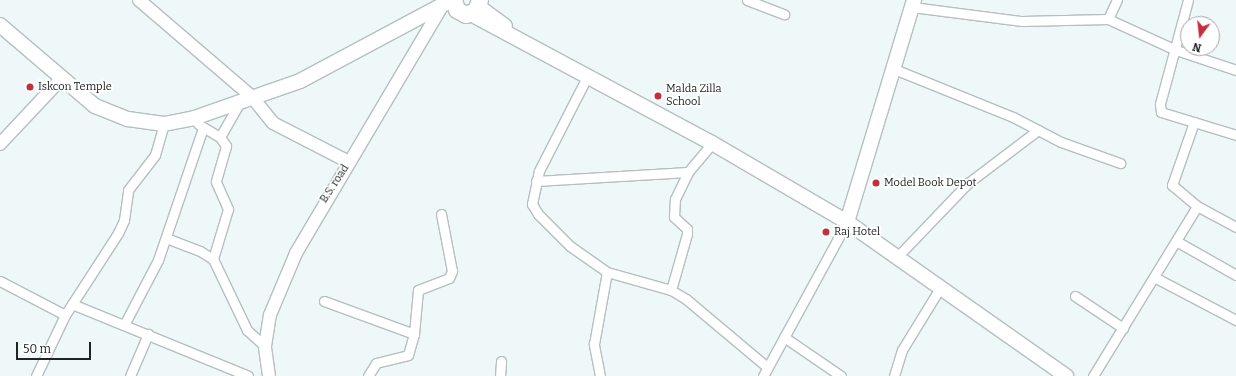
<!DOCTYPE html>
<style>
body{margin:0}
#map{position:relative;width:1236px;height:376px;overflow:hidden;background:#eff8f9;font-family:Bitter,serif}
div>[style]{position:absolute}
.roads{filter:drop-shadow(1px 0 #b6bfc0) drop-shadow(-1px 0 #b6bfc0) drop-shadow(0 1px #b6bfc0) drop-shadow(0 -1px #b6bfc0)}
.street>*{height:9px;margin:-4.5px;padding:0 4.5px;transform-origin:4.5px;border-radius:4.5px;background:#fff}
.secondary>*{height:12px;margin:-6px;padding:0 6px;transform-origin:6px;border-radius:6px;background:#fff}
.primary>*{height:14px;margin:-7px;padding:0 7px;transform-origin:7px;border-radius:7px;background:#fff}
.highway>*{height:16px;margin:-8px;padding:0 8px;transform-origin:8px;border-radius:8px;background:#fff}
.dots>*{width:11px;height:11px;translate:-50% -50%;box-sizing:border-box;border:2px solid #fff;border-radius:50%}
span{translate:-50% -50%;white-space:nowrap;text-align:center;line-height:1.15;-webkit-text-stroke:3px #fff;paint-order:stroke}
.poi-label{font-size:11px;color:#202424}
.left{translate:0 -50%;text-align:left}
.street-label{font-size:11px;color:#202424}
.north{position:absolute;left:1180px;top:16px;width:40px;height:40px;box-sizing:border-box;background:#fff;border:1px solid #a6a7a7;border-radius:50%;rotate:195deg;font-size:11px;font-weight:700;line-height:16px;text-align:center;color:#202424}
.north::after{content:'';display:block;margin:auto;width:14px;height:18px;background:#c0303d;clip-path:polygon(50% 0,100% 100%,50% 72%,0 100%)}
.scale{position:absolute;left:16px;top:342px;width:75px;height:18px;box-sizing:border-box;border:2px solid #202424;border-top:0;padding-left:5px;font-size:12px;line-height:14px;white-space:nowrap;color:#202424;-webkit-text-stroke:3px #fff;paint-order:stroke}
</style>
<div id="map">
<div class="roads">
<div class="street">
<div style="left:747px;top:0;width:40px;rotate:21deg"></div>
<div style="left:1188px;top:0;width:108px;rotate:105.1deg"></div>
<div style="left:1160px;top:104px;width:8px;rotate:83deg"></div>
<div style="left:1161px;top:112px;width:78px;rotate:17deg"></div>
<div style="left:912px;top:7px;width:111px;rotate:7.3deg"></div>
<div style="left:1022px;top:21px;width:86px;rotate:-1.3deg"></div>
<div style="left:1108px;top:19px;width:75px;rotate:24.5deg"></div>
<div style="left:1176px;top:50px;width:63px;rotate:18.4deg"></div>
<div style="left:1108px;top:19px;width:21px;rotate:-65deg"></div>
<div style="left:894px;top:69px;width:128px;rotate:22deg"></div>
<div style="left:1013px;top:117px;width:54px;rotate:27.5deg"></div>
<div style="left:1061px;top:142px;width:63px;rotate:19.6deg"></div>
<div style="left:587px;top:77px;width:106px;rotate:117.1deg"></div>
<div style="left:539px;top:171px;width:34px;rotate:102deg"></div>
<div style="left:532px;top:204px;width:12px;rotate:59deg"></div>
<div style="left:538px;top:214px;width:45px;rotate:45deg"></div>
<div style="left:570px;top:246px;width:45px;rotate:35.1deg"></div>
<div style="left:607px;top:272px;width:66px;rotate:15.7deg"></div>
<div style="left:671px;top:290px;width:17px;rotate:31deg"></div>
<div style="left:686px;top:299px;width:106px;rotate:40deg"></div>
<div style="left:1194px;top:122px;width:67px;rotate:109.2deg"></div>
<div style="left:1172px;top:185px;width:33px;rotate:40deg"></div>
<div style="left:198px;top:124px;width:26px;rotate:31deg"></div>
<div style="left:220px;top:137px;width:11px;rotate:56deg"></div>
<div style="left:226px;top:146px;width:37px;rotate:106deg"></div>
<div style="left:216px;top:182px;width:30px;rotate:66deg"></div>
<div style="left:228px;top:209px;width:52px;rotate:106.7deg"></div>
<div style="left:220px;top:137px;width:40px;rotate:-60.3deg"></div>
<div style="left:536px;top:181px;width:152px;rotate:-3.4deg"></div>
<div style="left:166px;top:238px;width:36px;rotate:21deg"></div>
<div style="left:200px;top:251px;width:15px;rotate:32deg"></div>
<div style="left:213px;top:259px;width:79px;rotate:64.4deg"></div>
<div style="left:247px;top:330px;width:24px;rotate:42deg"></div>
<div style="left:1176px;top:241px;width:69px;rotate:29.5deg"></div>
<div style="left:897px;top:257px;width:103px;rotate:-46.2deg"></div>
<div style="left:968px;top:183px;width:88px;rotate:-37.1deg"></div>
<div style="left:1154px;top:277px;width:93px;rotate:27.7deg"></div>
<div style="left:0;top:281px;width:73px;rotate:27.6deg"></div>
<div style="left:671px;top:290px;width:58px;rotate:-74.1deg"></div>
<div style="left:687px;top:234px;width:5px;rotate:-90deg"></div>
<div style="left:687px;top:229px;width:18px;rotate:-137deg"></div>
<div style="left:674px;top:217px;width:18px;rotate:-87deg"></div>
<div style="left:675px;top:199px;width:30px;rotate:-64deg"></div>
<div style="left:688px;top:172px;width:38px;rotate:-50deg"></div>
<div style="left:1075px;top:296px;width:58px;rotate:33.7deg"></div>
<div style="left:324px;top:301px;width:96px;rotate:20.1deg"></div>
<div style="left:72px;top:304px;width:190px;rotate:22.2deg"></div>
<div style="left:124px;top:325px;width:73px;rotate:-62.4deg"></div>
<div style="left:158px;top:260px;width:139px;rotate:-71.2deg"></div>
<div style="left:784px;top:337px;width:69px;rotate:34.4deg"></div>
<div style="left:36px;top:376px;width:68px;rotate:-64.6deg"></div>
<div style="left:65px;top:315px;width:98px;rotate:-57.1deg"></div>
<div style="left:118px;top:233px;width:14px;rotate:-65deg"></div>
<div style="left:124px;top:220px;width:30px;rotate:-82deg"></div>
<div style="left:128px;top:190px;width:44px;rotate:-52.4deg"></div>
<div style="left:155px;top:155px;width:32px;rotate:-74deg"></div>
<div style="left:130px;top:376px;width:46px;rotate:-66.8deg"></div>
<div style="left:368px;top:376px;width:15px;rotate:-58deg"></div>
<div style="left:376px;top:363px;width:33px;rotate:-14deg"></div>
<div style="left:408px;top:355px;width:22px;rotate:-74deg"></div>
<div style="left:414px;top:334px;width:44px;rotate:-84.8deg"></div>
<div style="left:418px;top:290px;width:33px;rotate:-21deg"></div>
<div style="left:449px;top:278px;width:8px;rotate:-67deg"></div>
<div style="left:452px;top:271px;width:58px;rotate:-100.9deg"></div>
<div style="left:500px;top:376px;width:15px;rotate:-86deg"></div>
<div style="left:600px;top:376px;width:33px;rotate:-101deg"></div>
<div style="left:594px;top:344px;width:73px;rotate:-79.8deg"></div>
<div style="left:763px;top:376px;width:175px;rotate:-61.4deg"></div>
<div style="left:894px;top:376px;width:27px;rotate:-73deg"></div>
<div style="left:902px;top:350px;width:73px;rotate:-58.5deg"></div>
<div style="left:1093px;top:376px;width:199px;rotate:-58.5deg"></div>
<div style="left:1197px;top:206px;width:44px;rotate:28.3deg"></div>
</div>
<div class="secondary">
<div style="left:139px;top:0;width:149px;rotate:40.6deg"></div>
<div style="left:252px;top:97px;width:33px;rotate:51deg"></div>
<div style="left:273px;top:123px;width:85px;rotate:27.2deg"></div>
<div style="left:0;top:144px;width:89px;rotate:-46.8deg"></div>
<div style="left:269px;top:376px;width:30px;rotate:-98deg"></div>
<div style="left:265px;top:346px;width:31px;rotate:-81deg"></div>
<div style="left:270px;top:315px;width:67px;rotate:-67.2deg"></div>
<div style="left:296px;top:253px;width:287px;rotate:-59.4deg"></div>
</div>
<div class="primary">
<div style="left:479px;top:7px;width:32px;rotate:36deg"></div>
<div style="left:471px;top:14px;width:273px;rotate:28.2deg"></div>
<div style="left:712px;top:143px;width:156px;rotate:30.3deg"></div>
<div style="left:847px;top:222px;width:268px;rotate:35.1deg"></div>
<div style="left:0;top:25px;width:125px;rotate:40.5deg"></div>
<div style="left:95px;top:106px;width:35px;rotate:22deg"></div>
<div style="left:128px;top:119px;width:36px;rotate:8deg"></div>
<div style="left:164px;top:124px;width:31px;rotate:-11deg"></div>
<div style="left:194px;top:118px;width:112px;rotate:-19.2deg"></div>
<div style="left:300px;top:81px;width:172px;rotate:-28.1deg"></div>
<div style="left:847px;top:222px;width:232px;rotate:-73.2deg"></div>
</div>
<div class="highway">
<div style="left:454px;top:0;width:10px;rotate:73deg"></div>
<div style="left:457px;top:10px;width:10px;rotate:29deg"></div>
<div style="left:466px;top:15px;width:11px;rotate:-22deg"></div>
<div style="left:476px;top:11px;width:12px;rotate:-70deg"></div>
</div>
</div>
<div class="dots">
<div style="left:30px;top:87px;background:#c0303d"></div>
<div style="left:658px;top:96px;background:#c0303d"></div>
<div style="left:876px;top:183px;background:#c0303d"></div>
<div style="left:826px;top:232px;background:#c0303d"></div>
</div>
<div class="poi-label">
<span class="left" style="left:38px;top:87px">Iskcon Temple</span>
<span class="left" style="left:666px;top:96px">Malda Zilla<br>School</span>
<span class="left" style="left:884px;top:183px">Model Book Depot</span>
<span class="left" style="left:834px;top:232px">Raj Hotel</span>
</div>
<div class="street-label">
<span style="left:335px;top:184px;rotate:-57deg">B.S. road</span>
</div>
<div class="north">N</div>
<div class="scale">50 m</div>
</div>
